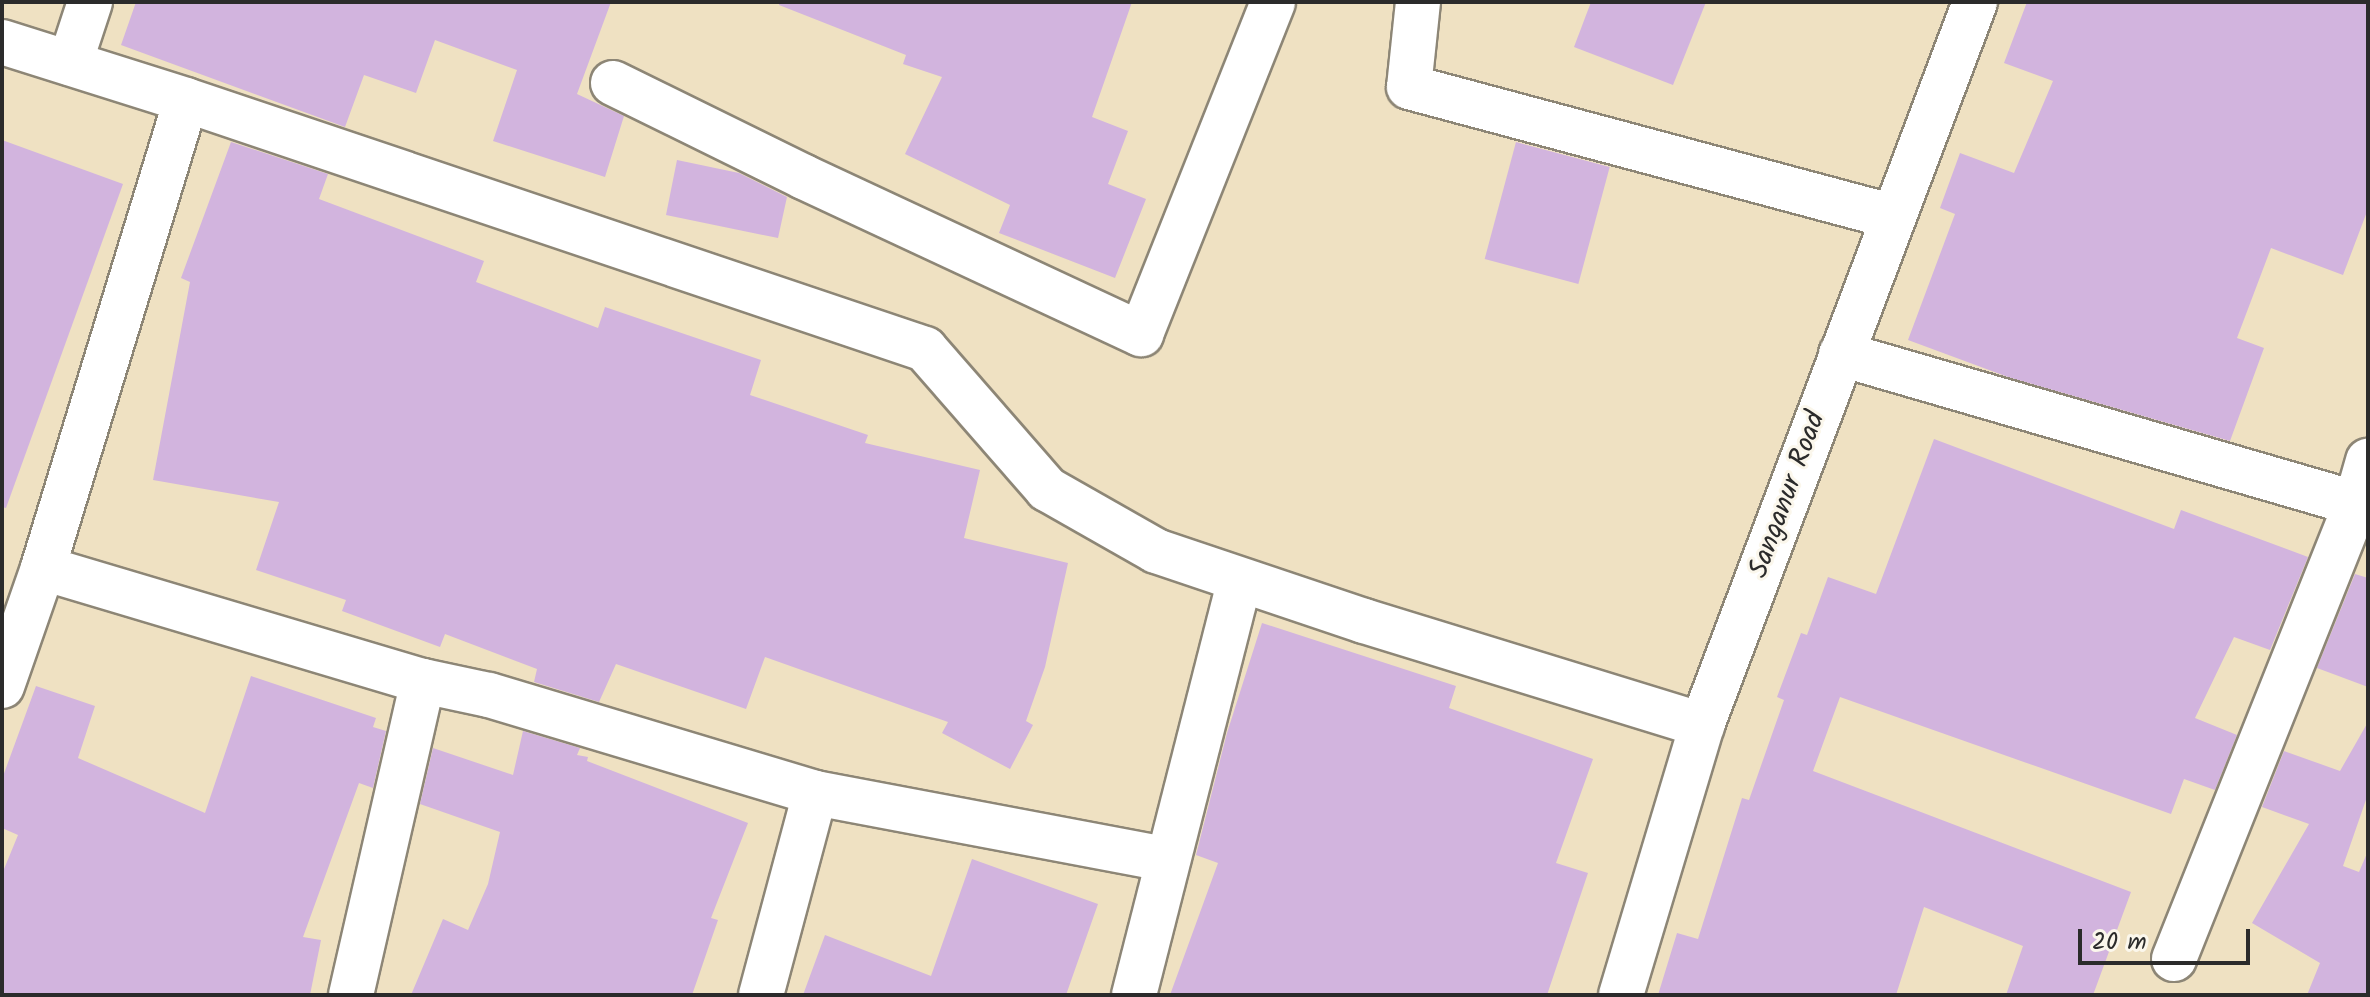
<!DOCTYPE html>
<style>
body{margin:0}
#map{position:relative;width:2370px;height:997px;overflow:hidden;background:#efe1c2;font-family:Kalam,sans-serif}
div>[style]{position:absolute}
.building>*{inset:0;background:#d2b4de;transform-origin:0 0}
.roads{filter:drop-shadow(2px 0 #8d8676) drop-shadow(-2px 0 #8d8676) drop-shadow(0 2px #8d8676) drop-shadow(0 -2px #8d8676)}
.minor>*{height:44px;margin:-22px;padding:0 22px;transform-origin:22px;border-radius:22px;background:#fff}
.secondary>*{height:44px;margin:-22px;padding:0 22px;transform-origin:22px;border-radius:22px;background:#fff}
span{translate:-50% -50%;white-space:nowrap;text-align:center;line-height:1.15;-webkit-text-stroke:6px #fbf7ec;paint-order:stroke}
.street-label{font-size:28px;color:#2b2b2b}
.frame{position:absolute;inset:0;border:4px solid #2b2b2b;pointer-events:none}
.scale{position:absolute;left:2078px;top:929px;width:172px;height:36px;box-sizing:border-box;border:4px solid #2b2b2b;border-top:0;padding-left:10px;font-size:24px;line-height:28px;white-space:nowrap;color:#2b2b2b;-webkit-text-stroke:6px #fbf7ec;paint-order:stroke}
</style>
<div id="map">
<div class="building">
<div style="clip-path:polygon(136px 2px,611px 2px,577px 94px,624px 116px,605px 177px,493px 141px,517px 70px,435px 40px,416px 93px,364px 75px,345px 127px,121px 45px)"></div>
<div style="clip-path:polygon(779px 2px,1132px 2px,1092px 117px,1128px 131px,1108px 184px,1146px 199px,1115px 278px,999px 233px,1010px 205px,905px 154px,942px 77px,903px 64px,906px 55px,779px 5px)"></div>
<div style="clip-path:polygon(1591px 2px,1706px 2px,1673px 85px,1574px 47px)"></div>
<div style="clip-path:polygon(2027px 2px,2368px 2px,2368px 209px,2343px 275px,2271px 248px,2237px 338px,2264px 348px,2230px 441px,2008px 377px,1908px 340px,1955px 214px,1940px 208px,1960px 153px,2014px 173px,2053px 81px,2004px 63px)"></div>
<div style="clip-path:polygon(2px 140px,123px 184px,6px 508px,2px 507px)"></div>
<div style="clip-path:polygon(231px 142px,328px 174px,319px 199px,484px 261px,476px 282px,598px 328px,605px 307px,761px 360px,750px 395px,868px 435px,865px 443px,980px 470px,964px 538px,1068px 563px,1045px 667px,1026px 721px,1033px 725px,1010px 769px,942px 733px,948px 722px,765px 657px,746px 709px,616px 664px,599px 702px,534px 682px,537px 669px,445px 634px,440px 647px,342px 611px,346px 600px,256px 570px,279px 502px,153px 480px,190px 282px,181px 278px)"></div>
<div style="left:1516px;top:142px;width:97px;height:121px;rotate:15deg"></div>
<div style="clip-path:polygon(677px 160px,739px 173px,787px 197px,778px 238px,666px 215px)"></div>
<div style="clip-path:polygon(1934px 439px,2174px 529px,2181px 510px,2308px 557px,2270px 650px,2234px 637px,2195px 718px,2237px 735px,2215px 790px,2184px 779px,2171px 814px,1840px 697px,1813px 771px,2131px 892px,2093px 995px,2006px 995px,2023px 946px,1924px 907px,1896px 995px,1658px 995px,1677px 933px,1698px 939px,1742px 798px,1749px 800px,1784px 700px,1777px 697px,1801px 633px,1807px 635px,1828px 577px,1876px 594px)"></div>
<div style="clip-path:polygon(2355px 574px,2368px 578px,2368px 687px,2317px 668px)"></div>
<div style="clip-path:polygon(1262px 623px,1456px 686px,1449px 708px,1593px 759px,1556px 863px,1588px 873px,1547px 995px,1170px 995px,1218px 863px,1196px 855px,1227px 733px)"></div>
<div style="clip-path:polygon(251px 676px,376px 718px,373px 727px,386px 731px,373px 788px,359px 783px,303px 937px,321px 940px,310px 995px,2px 995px,2px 874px,18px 835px,2px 828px,2px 779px,36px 686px,95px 706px,78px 758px,205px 813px)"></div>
<div style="clip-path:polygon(2368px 722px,2368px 794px,2343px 866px,2359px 872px,2368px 851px,2368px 995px,2307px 995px,2320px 963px,2252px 923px,2309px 824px,2262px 807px,2284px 751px,2340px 771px)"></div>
<div style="clip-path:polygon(523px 731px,580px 748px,577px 755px,588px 757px,587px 761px,748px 823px,711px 918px,718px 920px,692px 995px,411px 995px,443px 919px,468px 930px,488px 884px,500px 832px,420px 804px,433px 748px,513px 775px)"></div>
<div style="clip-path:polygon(972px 859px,1098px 904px,1066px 995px,803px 995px,825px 935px,931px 976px)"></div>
</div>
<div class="roads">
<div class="minor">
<div style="left:1418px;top:2px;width:85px;rotate:96deg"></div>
<div style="left:1409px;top:87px;width:500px;rotate:15deg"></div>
<div style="left:2px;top:42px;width:193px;rotate:17.5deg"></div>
<div style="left:186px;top:100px;width:780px;rotate:18.62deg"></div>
<div style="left:925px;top:349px;width:186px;rotate:48.9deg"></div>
<div style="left:1047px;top:489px;width:125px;rotate:29.6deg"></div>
<div style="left:1156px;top:551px;width:219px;rotate:18.6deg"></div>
<div style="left:1364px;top:621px;width:354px;rotate:17.1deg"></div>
<div style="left:70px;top:63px;width:64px;rotate:-71.8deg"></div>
<div style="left:613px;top:83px;width:213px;rotate:26.2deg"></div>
<div style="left:804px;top:177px;width:372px;rotate:25deg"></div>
<div style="left:1141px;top:334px;width:357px;rotate:-68.3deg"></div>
<div style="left:1841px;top:354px;width:549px;rotate:16.19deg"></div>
<div style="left:43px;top:568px;width:396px;rotate:16.6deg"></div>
<div style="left:423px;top:681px;width:67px;rotate:12deg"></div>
<div style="left:489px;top:695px;width:340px;rotate:16.7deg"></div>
<div style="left:815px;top:793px;width:359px;rotate:10.7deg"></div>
<div style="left:2px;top:686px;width:125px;rotate:-70.8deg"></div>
<div style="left:43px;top:568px;width:489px;rotate:-73deg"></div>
<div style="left:2174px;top:959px;width:491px;rotate:-68.2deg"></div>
<div style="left:2356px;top:503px;width:44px;rotate:-74.1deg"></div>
<div style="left:351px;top:995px;width:322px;rotate:-77.1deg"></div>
<div style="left:761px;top:995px;width:209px;rotate:-75deg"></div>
<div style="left:1134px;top:995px;width:428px;rotate:-75.7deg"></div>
</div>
<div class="secondary">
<div style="left:1621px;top:995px;width:282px;rotate:-73.3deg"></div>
<div style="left:1702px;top:725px;width:773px;rotate:-69.31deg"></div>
</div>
</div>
<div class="street-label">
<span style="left:1788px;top:495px;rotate:-70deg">Sanganur Road</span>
</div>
<div class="frame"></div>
<div class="scale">20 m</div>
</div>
